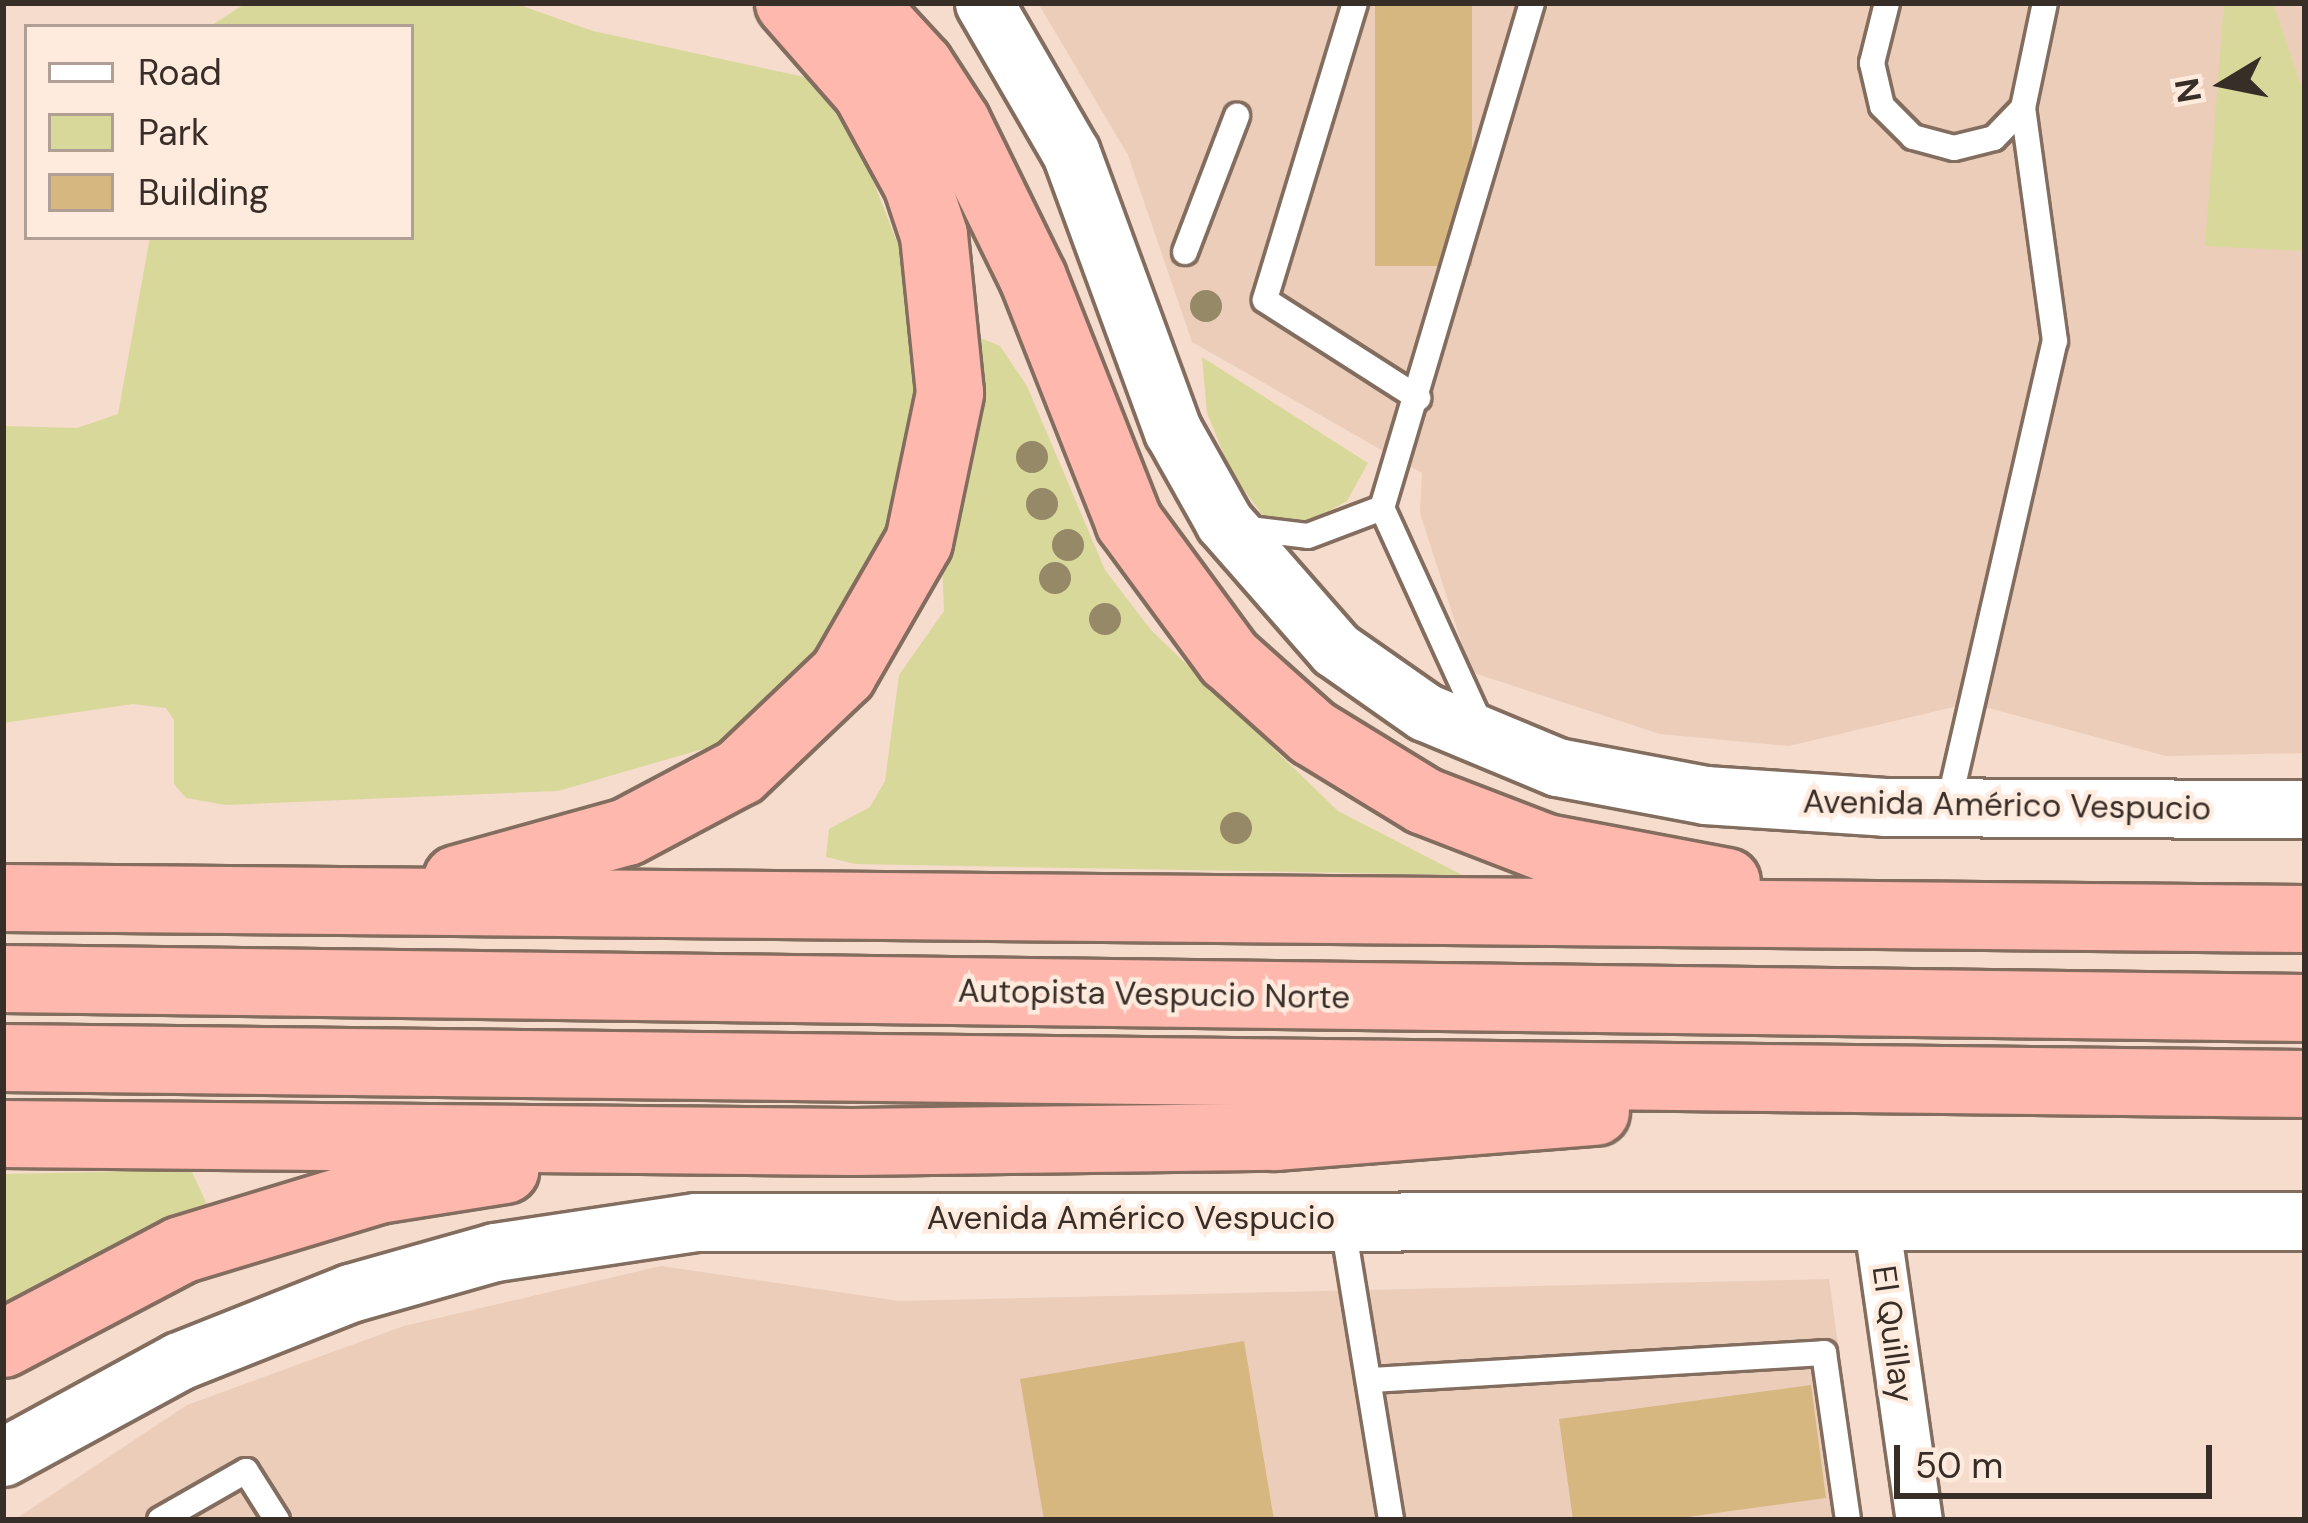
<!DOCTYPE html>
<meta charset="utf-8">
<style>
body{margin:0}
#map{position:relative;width:2308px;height:1523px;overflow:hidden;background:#f5dccc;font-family:"DM Sans",sans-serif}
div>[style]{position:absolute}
.built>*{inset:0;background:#ebcdb9}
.green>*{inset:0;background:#d9d89b}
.building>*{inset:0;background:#d6b780;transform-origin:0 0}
.roads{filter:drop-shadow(3px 0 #836d5f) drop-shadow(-3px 0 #836d5f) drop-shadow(0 3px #836d5f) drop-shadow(0 -3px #836d5f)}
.service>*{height:24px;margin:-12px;padding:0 12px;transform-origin:12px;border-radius:12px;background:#fff}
.minor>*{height:45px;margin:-22.5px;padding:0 22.5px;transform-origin:22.5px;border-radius:22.5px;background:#fff}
.tertiary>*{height:57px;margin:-28.5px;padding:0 28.5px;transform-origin:28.5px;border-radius:28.5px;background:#fff}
.motorway>*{height:66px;margin:-33px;padding:0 33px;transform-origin:33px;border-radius:33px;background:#feb8ad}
.trees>*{width:32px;height:32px;margin:-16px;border-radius:50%;background:#958968}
span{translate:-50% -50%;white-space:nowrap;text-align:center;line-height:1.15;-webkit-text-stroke:9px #ffeade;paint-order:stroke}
.street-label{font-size:33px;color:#372e28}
.frame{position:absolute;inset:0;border:6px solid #372e28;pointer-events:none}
.legend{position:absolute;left:24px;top:24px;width:390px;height:216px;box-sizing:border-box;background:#ffeade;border:3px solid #af9f95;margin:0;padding:15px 21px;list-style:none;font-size:36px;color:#372e28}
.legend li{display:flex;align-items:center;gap:24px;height:60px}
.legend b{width:60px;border:3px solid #af9f95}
.north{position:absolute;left:2164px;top:24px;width:120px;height:120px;-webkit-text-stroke:9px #ffeade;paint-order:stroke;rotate:260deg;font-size:33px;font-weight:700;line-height:48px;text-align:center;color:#372e28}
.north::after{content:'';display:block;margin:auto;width:42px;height:54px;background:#372e28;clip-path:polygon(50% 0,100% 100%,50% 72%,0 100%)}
.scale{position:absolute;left:1894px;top:1445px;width:318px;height:54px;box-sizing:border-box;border:6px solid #372e28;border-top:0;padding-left:15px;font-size:36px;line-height:42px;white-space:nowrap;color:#372e28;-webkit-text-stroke:9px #ffeade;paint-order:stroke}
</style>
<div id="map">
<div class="built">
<div style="clip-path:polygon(1038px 3px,2305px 3px,2305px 753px,2166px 756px,1970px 703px,1789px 746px,1660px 734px,1471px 672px,1420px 513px,1422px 473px,1192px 342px,1128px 155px)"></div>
<div style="clip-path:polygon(661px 1266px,899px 1301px,1829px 1279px,1862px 1520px,14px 1520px,187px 1405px,404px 1326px)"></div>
</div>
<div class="green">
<div style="clip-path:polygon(246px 3px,514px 3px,593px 31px,809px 78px,859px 145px,901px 252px,915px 328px,914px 424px,887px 547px,806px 662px,720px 744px,558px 791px,226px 805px,186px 798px,174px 784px,174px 720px,166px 708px,133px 704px,3px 723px,3px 426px,77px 428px,118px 414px,150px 237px,411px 237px,411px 27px,209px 27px)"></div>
<div style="clip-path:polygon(2224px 3px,2273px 3px,2305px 98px,2305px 251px,2205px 246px)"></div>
<div style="clip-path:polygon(980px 338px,1000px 346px,1027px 386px,1105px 570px,1151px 630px,1338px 811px,1462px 875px,855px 864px,826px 857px,829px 829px,870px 807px,885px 781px,899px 675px,944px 611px,942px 563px,974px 449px)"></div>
<div style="clip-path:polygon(1202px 357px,1368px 463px,1347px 501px,1311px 521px,1263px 516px,1231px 472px,1207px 413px)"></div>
<div style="clip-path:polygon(191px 1170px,209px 1209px,3px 1329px,3px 1174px)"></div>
</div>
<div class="building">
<div style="left:1375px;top:3px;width:97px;height:263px"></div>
<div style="clip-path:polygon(1244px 1341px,1274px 1520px,1044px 1520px,1020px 1379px)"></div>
<div style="clip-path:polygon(1811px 1385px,1826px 1498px,1665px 1520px,1573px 1520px,1559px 1419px)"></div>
</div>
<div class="roads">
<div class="service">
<div style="left:1355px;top:3px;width:310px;rotate:106.9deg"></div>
<div style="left:1265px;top:300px;width:182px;rotate:32.6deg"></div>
<div style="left:1887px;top:3px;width:62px;rotate:104deg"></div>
<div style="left:1872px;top:63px;width:44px;rotate:76.9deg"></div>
<div style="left:1882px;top:106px;width:44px;rotate:45deg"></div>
<div style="left:1913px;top:137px;width:42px;rotate:15deg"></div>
<div style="left:1954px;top:148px;width:41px;rotate:-14deg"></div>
<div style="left:1994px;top:138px;width:42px;rotate:-46deg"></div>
<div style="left:2023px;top:108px;width:107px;rotate:-78.2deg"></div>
<div style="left:1185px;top:252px;width:146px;rotate:-69.1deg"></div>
<div style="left:1241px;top:528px;width:67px;rotate:6.8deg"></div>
<div style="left:1308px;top:536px;width:79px;rotate:-20.7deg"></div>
<div style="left:1481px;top:725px;width:239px;rotate:-114.5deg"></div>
<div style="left:1382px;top:508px;width:527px;rotate:-73.46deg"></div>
<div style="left:1948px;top:807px;width:478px;rotate:-77.1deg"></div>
<div style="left:2055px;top:341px;width:235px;rotate:-97.8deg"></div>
<div style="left:1342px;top:1220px;width:304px;rotate:80.7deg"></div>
<div style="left:1371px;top:1380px;width:454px;rotate:-3.4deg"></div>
<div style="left:1824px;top:1353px;width:169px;rotate:81.8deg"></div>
<div style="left:160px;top:1520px;width:99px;rotate:-29.7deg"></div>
<div style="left:246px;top:1471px;width:58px;rotate:57.7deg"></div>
</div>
<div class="minor">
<div style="left:1876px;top:1219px;width:304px;rotate:81.9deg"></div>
</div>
<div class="tertiary">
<div style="left:984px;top:3px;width:173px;rotate:59.9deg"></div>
<div style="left:1071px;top:153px;width:296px;rotate:69.9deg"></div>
<div style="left:1173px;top:431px;width:104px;rotate:60.7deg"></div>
<div style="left:1224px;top:522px;width:169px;rotate:48.8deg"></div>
<div style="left:1335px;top:649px;width:110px;rotate:35deg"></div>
<div style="left:1425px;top:712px;width:143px;rotate:22.6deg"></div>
<div style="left:1557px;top:767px;width:151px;rotate:10.7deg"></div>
<div style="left:1705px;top:795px;width:180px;rotate:3.8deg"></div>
<div style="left:1885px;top:807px;width:420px;rotate:0.3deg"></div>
<div style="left:3px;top:1457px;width:200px;rotate:-28.6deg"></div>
<div style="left:179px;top:1361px;width:184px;rotate:-21.7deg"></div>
<div style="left:350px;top:1293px;width:151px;rotate:-15.8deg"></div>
<div style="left:495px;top:1252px;width:203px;rotate:-8.5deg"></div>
<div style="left:696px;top:1222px;width:1609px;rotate:-0.04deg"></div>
</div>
<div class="motorway">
<div style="left:862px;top:3px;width:86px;rotate:47.4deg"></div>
<div style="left:920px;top:66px;width:68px;rotate:57deg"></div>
<div style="left:957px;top:123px;width:173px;rotate:63.9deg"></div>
<div style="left:1033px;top:278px;width:262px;rotate:68.5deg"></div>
<div style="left:1129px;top:522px;width:169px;rotate:53.7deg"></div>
<div style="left:1229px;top:658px;width:113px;rotate:41.8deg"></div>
<div style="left:1313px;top:733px;width:130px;rotate:31.5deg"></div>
<div style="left:1424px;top:801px;width:131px;rotate:21.1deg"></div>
<div style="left:1546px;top:848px;width:184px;rotate:10.6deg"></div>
<div style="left:457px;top:879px;width:176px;rotate:-15.5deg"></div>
<div style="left:627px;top:832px;width:128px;rotate:-28deg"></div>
<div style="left:740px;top:772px;width:142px;rotate:-43.6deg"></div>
<div style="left:843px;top:674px;width:152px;rotate:-60.1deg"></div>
<div style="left:919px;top:542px;width:152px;rotate:-78.2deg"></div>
<div style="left:950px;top:393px;width:159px;rotate:-95.8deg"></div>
<div style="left:934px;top:235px;width:54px;rotate:-108.4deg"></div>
<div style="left:917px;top:184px;width:106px;rotate:-118.7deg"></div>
<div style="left:866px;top:91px;width:117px;rotate:-131.2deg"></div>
<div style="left:3px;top:898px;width:2302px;rotate:0.52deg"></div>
<div style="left:3px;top:979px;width:2302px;rotate:0.72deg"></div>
<div style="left:3px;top:1058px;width:2302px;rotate:0.65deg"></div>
<div style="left:3px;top:1134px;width:850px;rotate:0.54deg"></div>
<div style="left:853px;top:1142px;width:423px;rotate:-0.7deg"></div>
<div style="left:1276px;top:1137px;width:321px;rotate:-4.5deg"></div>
<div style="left:3px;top:1344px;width:201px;rotate:-27.8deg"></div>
<div style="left:181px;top:1250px;width:207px;rotate:-16.9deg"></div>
<div style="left:379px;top:1190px;width:128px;rotate:-9deg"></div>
</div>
</div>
<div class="trees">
<div style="left:1206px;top:306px"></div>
<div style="left:1032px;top:457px"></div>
<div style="left:1042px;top:504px"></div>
<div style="left:1068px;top:545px"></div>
<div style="left:1055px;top:578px"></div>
<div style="left:1105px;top:619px"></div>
<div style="left:1236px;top:828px"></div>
</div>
<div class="street-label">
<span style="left:2007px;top:805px;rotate:1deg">Avenida Américo Vespucio</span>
<span style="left:1154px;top:994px;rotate:1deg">Autopista Vespucio Norte</span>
<span style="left:1131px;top:1218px">Avenida Américo Vespucio</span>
<span style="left:1893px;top:1334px;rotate:82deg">El Quillay</span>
</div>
<div class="frame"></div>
<ul class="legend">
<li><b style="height:15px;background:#fff"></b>Road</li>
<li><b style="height:33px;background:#d9d89b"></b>Park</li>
<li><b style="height:33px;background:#d6b780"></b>Building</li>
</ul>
<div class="north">N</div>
<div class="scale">50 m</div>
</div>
